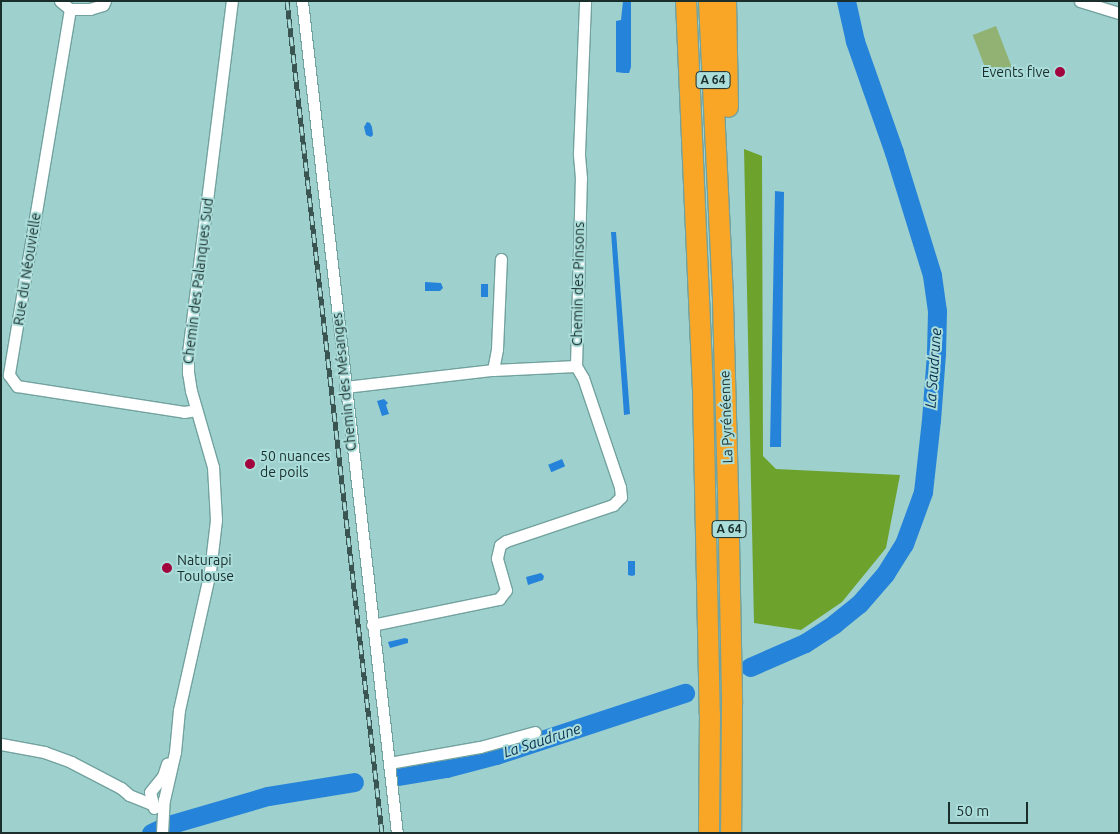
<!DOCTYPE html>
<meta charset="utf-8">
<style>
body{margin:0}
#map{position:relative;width:1120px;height:834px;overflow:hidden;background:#9ed0cd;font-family:Ubuntu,sans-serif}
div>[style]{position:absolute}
.green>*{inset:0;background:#91b273;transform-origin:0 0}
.forest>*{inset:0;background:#6da22c}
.water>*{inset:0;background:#2583d9;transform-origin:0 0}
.river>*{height:19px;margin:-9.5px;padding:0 9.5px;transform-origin:9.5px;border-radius:9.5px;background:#2583d9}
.roads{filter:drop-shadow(1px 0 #72a29f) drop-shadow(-1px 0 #72a29f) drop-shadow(0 1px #72a29f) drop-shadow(0 -1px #72a29f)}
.minor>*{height:11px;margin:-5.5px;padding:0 5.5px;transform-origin:5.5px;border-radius:5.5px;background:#fff}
.motorway>*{height:20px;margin:-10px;padding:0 10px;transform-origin:10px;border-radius:10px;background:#f9a627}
.rail>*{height:5px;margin-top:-2.5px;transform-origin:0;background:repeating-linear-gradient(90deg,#abddda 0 9px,#395451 0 18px);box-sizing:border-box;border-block:1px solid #395451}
.dots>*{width:14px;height:14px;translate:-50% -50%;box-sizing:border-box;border:2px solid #abddda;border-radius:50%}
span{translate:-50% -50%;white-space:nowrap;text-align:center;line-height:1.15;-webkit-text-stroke:4px #abddda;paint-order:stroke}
.shield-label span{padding:1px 4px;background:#abddda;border:1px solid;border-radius:4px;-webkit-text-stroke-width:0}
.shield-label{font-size:12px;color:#1a2e2c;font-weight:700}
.poi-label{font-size:14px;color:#1a2e2c}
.right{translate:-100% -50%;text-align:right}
.left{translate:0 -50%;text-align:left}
.street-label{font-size:14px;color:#1a2e2c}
.water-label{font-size:15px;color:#092e50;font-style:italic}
.frame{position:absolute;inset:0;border:2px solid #1a2e2c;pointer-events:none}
.scale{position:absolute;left:948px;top:802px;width:80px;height:22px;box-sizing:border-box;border:2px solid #1a2e2c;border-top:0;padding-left:6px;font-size:15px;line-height:18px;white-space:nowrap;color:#1a2e2c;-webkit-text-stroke:4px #abddda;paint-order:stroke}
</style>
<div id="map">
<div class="green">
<div style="left:996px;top:26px;width:48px;height:25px;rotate:69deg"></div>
</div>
<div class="forest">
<div style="clip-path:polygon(744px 149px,762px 156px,763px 456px,776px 469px,900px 475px,886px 548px,842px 602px,801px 630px,754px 623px)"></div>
</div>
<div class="water">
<div style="clip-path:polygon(623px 1px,631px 1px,631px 67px,629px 73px,624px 73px,616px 72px,616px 21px,621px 20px)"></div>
<div style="clip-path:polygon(367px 122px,370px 123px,372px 127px,373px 135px,371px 137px,366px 135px,364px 127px)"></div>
<div style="clip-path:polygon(775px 191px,784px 192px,781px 447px,770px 447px)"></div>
<div style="clip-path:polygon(611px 232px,616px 232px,630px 414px,624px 415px)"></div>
<div style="clip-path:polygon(425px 282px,441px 283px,443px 288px,440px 291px,425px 291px)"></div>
<div style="left:481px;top:284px;width:7px;height:13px"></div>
<div style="clip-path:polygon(384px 399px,388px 403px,386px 405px,389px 414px,382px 416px,377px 401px)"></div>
<div style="left:562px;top:459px;width:8px;height:15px;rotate:67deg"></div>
<div style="clip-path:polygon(628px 561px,635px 561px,635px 575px,632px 576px,628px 575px)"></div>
<div style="clip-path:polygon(541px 573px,544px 576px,543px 580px,528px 585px,526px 577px)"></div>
<div style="clip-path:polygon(405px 638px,408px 639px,408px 643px,390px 648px,388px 642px)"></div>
</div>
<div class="river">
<div style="left:750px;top:667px;width:60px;rotate:-23.6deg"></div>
<div style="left:805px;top:643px;width:35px;rotate:-33deg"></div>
<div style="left:834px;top:624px;width:32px;rotate:-39deg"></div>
<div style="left:859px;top:604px;width:40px;rotate:-49deg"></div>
<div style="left:885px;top:574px;width:36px;rotate:-58deg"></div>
<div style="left:904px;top:544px;width:55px;rotate:-69.9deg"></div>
<div style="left:923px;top:492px;width:72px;rotate:-83.7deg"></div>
<div style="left:931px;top:420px;width:67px;rotate:-85.7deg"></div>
<div style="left:936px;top:353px;width:42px;rotate:-88.6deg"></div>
<div style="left:937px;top:311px;width:36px;rotate:-98deg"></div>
<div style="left:932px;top:275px;width:129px;rotate:-107.2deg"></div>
<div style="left:894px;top:152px;width:118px;rotate:-109.4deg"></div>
<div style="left:855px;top:41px;width:41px;rotate:-102.7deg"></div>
<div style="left:397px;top:776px;width:50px;rotate:-9.3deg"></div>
<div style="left:446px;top:768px;width:52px;rotate:-14.6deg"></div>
<div style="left:496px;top:755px;width:199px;rotate:-18.2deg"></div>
<div style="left:151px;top:833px;width:19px;rotate:-25deg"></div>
<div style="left:168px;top:825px;width:104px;rotate:-16.2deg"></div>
<div style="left:268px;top:796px;width:87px;rotate:-9.2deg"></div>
</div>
<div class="roads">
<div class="minor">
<div style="left:60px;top:1px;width:13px;rotate:39deg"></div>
<div style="left:105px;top:1px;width:4px;rotate:117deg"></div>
<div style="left:103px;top:5px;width:14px;rotate:163deg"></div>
<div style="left:90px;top:9px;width:20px;rotate:180deg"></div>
<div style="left:70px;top:9px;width:371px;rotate:99.5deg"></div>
<div style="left:9px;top:375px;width:14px;rotate:54deg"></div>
<div style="left:17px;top:386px;width:169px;rotate:8.8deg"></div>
<div style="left:184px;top:412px;width:12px;rotate:-9deg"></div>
<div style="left:302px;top:1px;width:837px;rotate:83.49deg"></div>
<div style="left:1080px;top:1px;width:41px;rotate:17.1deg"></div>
<div style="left:493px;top:370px;width:21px;rotate:-79deg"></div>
<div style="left:497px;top:349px;width:90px;rotate:-87.5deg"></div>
<div style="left:345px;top:387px;width:149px;rotate:-6.6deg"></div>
<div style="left:493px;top:370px;width:83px;rotate:-2.8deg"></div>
<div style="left:576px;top:366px;width:188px;rotate:-88.5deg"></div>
<div style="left:581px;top:178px;width:25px;rotate:-95deg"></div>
<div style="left:579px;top:153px;width:152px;rotate:-87.7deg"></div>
<div style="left:372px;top:625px;width:130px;rotate:-11.6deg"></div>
<div style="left:499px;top:599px;width:11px;rotate:-52deg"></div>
<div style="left:506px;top:590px;width:33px;rotate:-106deg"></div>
<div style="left:497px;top:558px;width:13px;rotate:-77deg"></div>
<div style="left:500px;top:545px;width:7px;rotate:-34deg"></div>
<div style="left:506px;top:541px;width:113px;rotate:-18.6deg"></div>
<div style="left:613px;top:505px;width:11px;rotate:-45deg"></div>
<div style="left:621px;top:497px;width:10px;rotate:-96deg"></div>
<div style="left:620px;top:487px;width:115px;rotate:-108.7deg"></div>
<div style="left:583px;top:378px;width:14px;rotate:-120deg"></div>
<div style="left:1px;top:744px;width:44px;rotate:10.5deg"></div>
<div style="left:44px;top:752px;width:29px;rotate:20deg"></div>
<div style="left:71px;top:762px;width:56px;rotate:27.5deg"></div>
<div style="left:121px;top:788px;width:11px;rotate:41deg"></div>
<div style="left:129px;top:795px;width:24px;rotate:22deg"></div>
<div style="left:389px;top:763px;width:92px;rotate:-10deg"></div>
<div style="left:480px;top:747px;width:57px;rotate:-15.3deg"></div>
<div style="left:154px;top:808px;width:16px;rotate:-104deg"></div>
<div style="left:150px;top:792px;width:21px;rotate:-51deg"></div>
<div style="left:163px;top:776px;width:13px;rotate:-72deg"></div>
<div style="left:162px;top:833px;width:33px;rotate:-87deg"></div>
<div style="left:164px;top:800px;width:49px;rotate:-77.1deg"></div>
<div style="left:175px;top:752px;width:42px;rotate:-84.6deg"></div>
<div style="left:179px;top:710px;width:142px;rotate:-77.4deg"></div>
<div style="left:210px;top:571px;width:51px;rotate:-83.3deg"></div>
<div style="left:216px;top:520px;width:53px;rotate:-93.2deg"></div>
<div style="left:213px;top:467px;width:79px;rotate:-106.1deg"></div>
<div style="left:191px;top:391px;width:18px;rotate:-99deg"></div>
<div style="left:188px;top:373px;width:20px;rotate:-90deg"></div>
<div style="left:188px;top:353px;width:355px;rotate:-82.9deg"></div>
</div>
<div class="motorway">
<div style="left:686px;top:1px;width:390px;rotate:87.5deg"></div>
<div style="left:703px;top:391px;width:323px;rotate:88.8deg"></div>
<div style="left:710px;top:714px;width:119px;rotate:90.5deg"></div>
<div style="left:709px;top:1px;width:300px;rotate:87.3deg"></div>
<div style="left:723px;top:301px;width:187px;rotate:88.5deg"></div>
<div style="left:728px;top:488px;width:216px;rotate:88.9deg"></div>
<div style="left:732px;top:704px;width:129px;rotate:90.4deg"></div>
<div style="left:726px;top:1px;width:106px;rotate:88.9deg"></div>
</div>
</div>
<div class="rail">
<div style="left:287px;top:1px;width:837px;rotate:83.49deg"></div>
</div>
<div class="dots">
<div style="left:1060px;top:72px;background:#a2043d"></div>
<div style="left:250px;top:464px;background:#a2043d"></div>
<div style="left:167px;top:568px;background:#a2043d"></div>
</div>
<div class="shield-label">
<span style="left:713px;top:80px">A 64</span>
<span style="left:729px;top:529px">A 64</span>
</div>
<div class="poi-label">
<span class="right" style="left:1050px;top:72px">Events five</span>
<span class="left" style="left:260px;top:464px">50 nuances<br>de poils</span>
<span class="left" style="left:177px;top:568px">Naturapi<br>Toulouse</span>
</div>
<div class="street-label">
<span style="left:27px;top:269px;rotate:-81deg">Rue du Néouvielle</span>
<span style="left:198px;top:281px;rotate:-83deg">Chemin des Palanques Sud</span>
<span style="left:578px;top:284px;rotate:-89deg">Chemin des Pinsons</span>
<span style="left:344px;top:382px;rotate:-96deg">Chemin des Mésanges</span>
<span style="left:726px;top:417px;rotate:-92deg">La Pyrénéenne</span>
</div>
<div class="water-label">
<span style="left:933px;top:368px;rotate:-86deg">La Saudrune</span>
<span style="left:542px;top:740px;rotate:-18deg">La Saudrune</span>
</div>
<div class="frame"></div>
<div class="scale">50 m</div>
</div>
